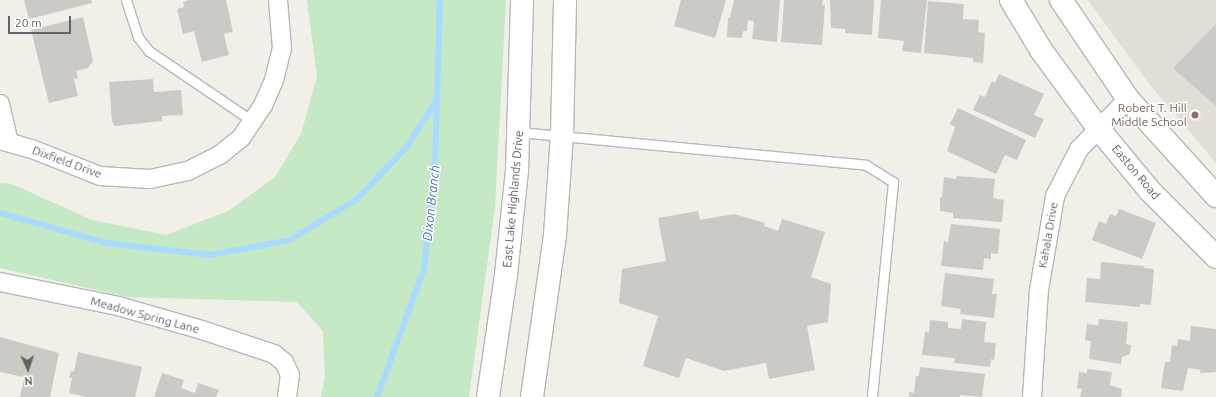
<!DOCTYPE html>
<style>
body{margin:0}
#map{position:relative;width:1216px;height:397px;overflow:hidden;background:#f1efe8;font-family:Ubuntu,sans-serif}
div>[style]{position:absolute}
.education>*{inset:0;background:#e1ded6}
.green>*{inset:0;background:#c5e8c5}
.stream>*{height:6px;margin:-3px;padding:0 3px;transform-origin:3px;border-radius:3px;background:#aadaff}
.building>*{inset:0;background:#cccac5}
.roads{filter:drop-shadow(1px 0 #b5b8bc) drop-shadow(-1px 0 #b5b8bc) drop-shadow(0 1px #b5b8bc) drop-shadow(0 -1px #b5b8bc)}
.service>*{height:9px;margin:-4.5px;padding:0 4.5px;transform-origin:4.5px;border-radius:4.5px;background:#fff}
.minor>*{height:18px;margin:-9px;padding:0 9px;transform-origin:9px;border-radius:9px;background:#fff}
.secondary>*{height:22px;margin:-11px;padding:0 11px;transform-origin:11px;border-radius:11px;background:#fff}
.dots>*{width:11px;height:11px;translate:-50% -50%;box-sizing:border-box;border:2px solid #fff;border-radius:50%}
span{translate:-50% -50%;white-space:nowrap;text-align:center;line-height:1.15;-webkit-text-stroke:3px #fff;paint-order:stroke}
.education-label{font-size:12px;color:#785e54}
.right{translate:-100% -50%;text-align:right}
.street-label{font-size:12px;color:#5f6368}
.water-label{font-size:13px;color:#4174aa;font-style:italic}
.north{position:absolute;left:8px;top:349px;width:40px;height:40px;-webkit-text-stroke:3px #fff;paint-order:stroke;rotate:177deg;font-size:11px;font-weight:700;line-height:16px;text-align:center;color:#5f6368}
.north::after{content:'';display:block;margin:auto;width:14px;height:18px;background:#5f6368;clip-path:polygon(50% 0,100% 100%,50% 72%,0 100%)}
.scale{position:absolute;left:8px;top:16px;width:63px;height:18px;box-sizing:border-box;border:2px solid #5f6368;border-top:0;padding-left:5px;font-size:12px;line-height:14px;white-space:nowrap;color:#5f6368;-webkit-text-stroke:3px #fff;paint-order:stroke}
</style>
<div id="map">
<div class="education">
<div style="clip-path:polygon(1088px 0,1216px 0,1216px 163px,1146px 80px)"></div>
</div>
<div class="green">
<div style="clip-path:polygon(307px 0,506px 0,495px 207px,469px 397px,321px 397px,325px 377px,323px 331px,297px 302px,127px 297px,0 268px,0 183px,12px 184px,92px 220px,166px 235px,228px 211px,275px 177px,301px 134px,317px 77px)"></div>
</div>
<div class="stream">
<div style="left:0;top:213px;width:110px;rotate:15.8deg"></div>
<div style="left:106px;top:243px;width:105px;rotate:6.6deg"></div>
<div style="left:210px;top:255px;width:81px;rotate:-10.6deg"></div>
<div style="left:290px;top:240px;width:79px;rotate:-31.5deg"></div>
<div style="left:357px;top:199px;width:69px;rotate:-46.2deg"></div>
<div style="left:405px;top:149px;width:59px;rotate:-56.9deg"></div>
<div style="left:377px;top:397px;width:136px;rotate:-69.8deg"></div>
<div style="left:424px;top:269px;width:104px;rotate:-83.9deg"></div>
<div style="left:435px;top:166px;width:166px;rotate:-88.3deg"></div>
</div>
<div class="building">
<div style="clip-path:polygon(24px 0,91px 0,92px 3px,29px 19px)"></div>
<div style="clip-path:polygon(189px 0,226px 0,233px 32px,224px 34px,229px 55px,202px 62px,194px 31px,183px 34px,177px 9px,184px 7px,183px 2px)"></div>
<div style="clip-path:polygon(681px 0,726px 0,715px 38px,674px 26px)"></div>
<div style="clip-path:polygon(734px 0,780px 0,777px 42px,752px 39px,754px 21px,748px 20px,747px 31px,743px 31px,742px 38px,727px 37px,728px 18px,730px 18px)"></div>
<div style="clip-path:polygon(784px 0,823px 0,822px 5px,825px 5px,822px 45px,781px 42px)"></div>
<div style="clip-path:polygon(830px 0,874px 0,872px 35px,845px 33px,845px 29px,831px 28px)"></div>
<div style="clip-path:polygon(881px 0,927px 0,921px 53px,902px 51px,904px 41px,878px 38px)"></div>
<div style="clip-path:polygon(928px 1px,964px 4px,963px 19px,979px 20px,978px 32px,985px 33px,983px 63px,973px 62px,973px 58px,924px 53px)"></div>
<div style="clip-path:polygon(83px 17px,93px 61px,88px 68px,76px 71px,78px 78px,74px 79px,78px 96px,49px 103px,31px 30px)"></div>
<div style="clip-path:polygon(1216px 24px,1216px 106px,1173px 68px)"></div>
<div style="clip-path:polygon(999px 74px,1044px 94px,1034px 115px,1044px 119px,1035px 138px,973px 110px,980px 95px,985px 97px,992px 81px,995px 83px)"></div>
<div style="clip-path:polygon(153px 79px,154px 92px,181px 90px,183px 115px,162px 116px,162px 121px,115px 126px,112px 122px,109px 82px)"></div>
<div style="clip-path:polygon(958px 108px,1026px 140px,1017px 160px,1005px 155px,996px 174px,947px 151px,955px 127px,950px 124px)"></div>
<div style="clip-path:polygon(957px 176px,995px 179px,993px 198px,1004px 200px,1002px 222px,953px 218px,953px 213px,940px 211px,940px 197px,942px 197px,944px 177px,956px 179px)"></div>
<div style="clip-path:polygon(1119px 209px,1156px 223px,1142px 259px,1092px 240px,1099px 221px,1106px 224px,1110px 214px,1116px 216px)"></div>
<div style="clip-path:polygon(698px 211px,700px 220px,734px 214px,765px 223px,764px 226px,778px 231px,782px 219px,825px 232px,811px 277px,831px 284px,828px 322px,807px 326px,815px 370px,769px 379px,766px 363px,724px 371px,686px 358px,679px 378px,643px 366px,658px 316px,619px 303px,622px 269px,666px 261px,658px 218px)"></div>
<div style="clip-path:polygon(951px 224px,1000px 229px,998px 254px,991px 253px,991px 259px,984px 258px,983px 270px,941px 266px,944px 241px,948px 242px)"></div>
<div style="clip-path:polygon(1101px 262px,1144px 266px,1144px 268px,1154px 269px,1151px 305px,1140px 304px,1140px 307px,1085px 302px,1087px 278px,1100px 279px)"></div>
<div style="clip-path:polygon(945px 273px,994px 279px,992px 294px,997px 294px,994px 318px,960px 314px,961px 309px,941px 306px)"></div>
<div style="clip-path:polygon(962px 319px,986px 322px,984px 342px,996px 343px,994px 360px,991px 359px,990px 367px,954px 363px,955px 358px,922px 355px,925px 332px,929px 332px,930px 320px,948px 322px,948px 328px,961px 329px)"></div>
<div style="clip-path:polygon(1099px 319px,1128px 322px,1126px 344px,1131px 345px,1130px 354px,1122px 357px,1121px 364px,1089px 359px,1091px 341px,1085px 340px,1087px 324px,1098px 325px)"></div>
<div style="clip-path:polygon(1191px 326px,1216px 329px,1216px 372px,1200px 373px,1201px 370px,1188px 368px,1183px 391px,1161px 388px,1165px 362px,1170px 362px,1172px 345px,1177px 346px,1178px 339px,1190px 341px)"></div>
<div style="clip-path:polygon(0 337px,59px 353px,50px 397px,20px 397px,24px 377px,0 372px)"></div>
<div style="clip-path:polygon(78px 352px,142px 367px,135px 397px,87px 397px,69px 393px,72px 378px,69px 378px,71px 371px,74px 372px)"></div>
<div style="clip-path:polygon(920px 367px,985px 374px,982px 397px,960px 395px,960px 397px,909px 397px,909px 392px,914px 393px,916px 376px,919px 376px)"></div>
<div style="clip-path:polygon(1087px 369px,1112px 372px,1110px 385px,1122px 389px,1121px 397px,1080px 397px,1082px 389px,1077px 388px,1079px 372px,1087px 373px)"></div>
<div style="clip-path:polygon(162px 373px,184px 380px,181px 388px,195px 393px,198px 383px,219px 390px,216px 397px,154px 397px)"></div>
</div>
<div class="roads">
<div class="service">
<div style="left:126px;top:0;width:39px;rotate:72deg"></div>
<div style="left:138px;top:37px;width:18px;rotate:52deg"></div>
<div style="left:149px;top:51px;width:127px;rotate:34.1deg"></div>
<div style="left:519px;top:132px;width:349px;rotate:5.4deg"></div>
<div style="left:866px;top:165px;width:32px;rotate:32deg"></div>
<div style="left:893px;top:182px;width:216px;rotate:95.6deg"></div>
</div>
<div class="minor">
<div style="left:0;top:104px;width:39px;rotate:77deg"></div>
<div style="left:0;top:140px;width:33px;rotate:16deg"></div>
<div style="left:32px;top:149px;width:73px;rotate:21.7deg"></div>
<div style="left:100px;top:176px;width:50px;rotate:3.4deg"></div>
<div style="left:150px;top:179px;width:39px;rotate:-12deg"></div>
<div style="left:188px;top:171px;width:37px;rotate:-27deg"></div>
<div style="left:221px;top:154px;width:26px;rotate:-39deg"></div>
<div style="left:241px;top:138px;width:40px;rotate:-56deg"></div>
<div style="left:263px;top:105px;width:27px;rotate:-66deg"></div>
<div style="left:274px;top:80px;width:33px;rotate:-76deg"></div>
<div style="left:282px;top:48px;width:48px;rotate:-94.8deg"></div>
<div style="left:0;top:282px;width:120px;rotate:11.5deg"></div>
<div style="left:118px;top:306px;width:87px;rotate:15.9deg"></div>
<div style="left:202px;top:330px;width:76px;rotate:18.4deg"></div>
<div style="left:274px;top:354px;width:13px;rotate:39deg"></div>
<div style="left:284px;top:362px;width:14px;rotate:65deg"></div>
<div style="left:290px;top:375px;width:22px;rotate:98deg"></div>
<div style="left:1032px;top:397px;width:107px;rotate:-86.3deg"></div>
<div style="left:1039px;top:290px;width:95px;rotate:-80.3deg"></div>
<div style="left:1055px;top:196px;width:53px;rotate:-62.9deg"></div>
<div style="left:1079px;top:149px;width:70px;rotate:-45.6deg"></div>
</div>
<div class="secondary">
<div style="left:1011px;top:0;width:58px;rotate:59deg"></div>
<div style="left:1041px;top:50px;width:97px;rotate:53.8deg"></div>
<div style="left:1098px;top:128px;width:82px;rotate:50.5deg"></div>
<div style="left:1150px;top:191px;width:93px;rotate:45deg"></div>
<div style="left:1061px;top:0;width:120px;rotate:55.9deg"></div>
<div style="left:1128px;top:99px;width:131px;rotate:47.8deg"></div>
<div style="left:488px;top:397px;width:123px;rotate:-81.6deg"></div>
<div style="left:506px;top:275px;width:105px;rotate:-84deg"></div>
<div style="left:517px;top:171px;width:171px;rotate:-88.3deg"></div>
<div style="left:532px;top:397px;width:164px;rotate:-81.9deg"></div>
<div style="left:555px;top:235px;width:100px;rotate:-86deg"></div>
<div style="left:562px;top:135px;width:135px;rotate:-88.7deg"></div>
</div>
</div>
<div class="dots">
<div style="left:1195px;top:115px;background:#8d6e63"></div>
</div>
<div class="education-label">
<span class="right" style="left:1187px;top:115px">Robert T. Hill<br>Middle School</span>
</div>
<div class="street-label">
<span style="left:67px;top:162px;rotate:20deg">Dixfield Drive</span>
<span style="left:1136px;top:172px;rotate:50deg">Easton Road</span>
<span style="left:513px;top:199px;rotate:-85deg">East Lake Highlands Drive</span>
<span style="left:1048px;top:235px;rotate:-80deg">Kahala Drive</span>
<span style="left:145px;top:315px;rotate:15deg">Meadow Spring Lane</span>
</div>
<div class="water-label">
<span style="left:431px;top:203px;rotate:-84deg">Dixon Branch</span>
</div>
<div class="north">N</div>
<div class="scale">20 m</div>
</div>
